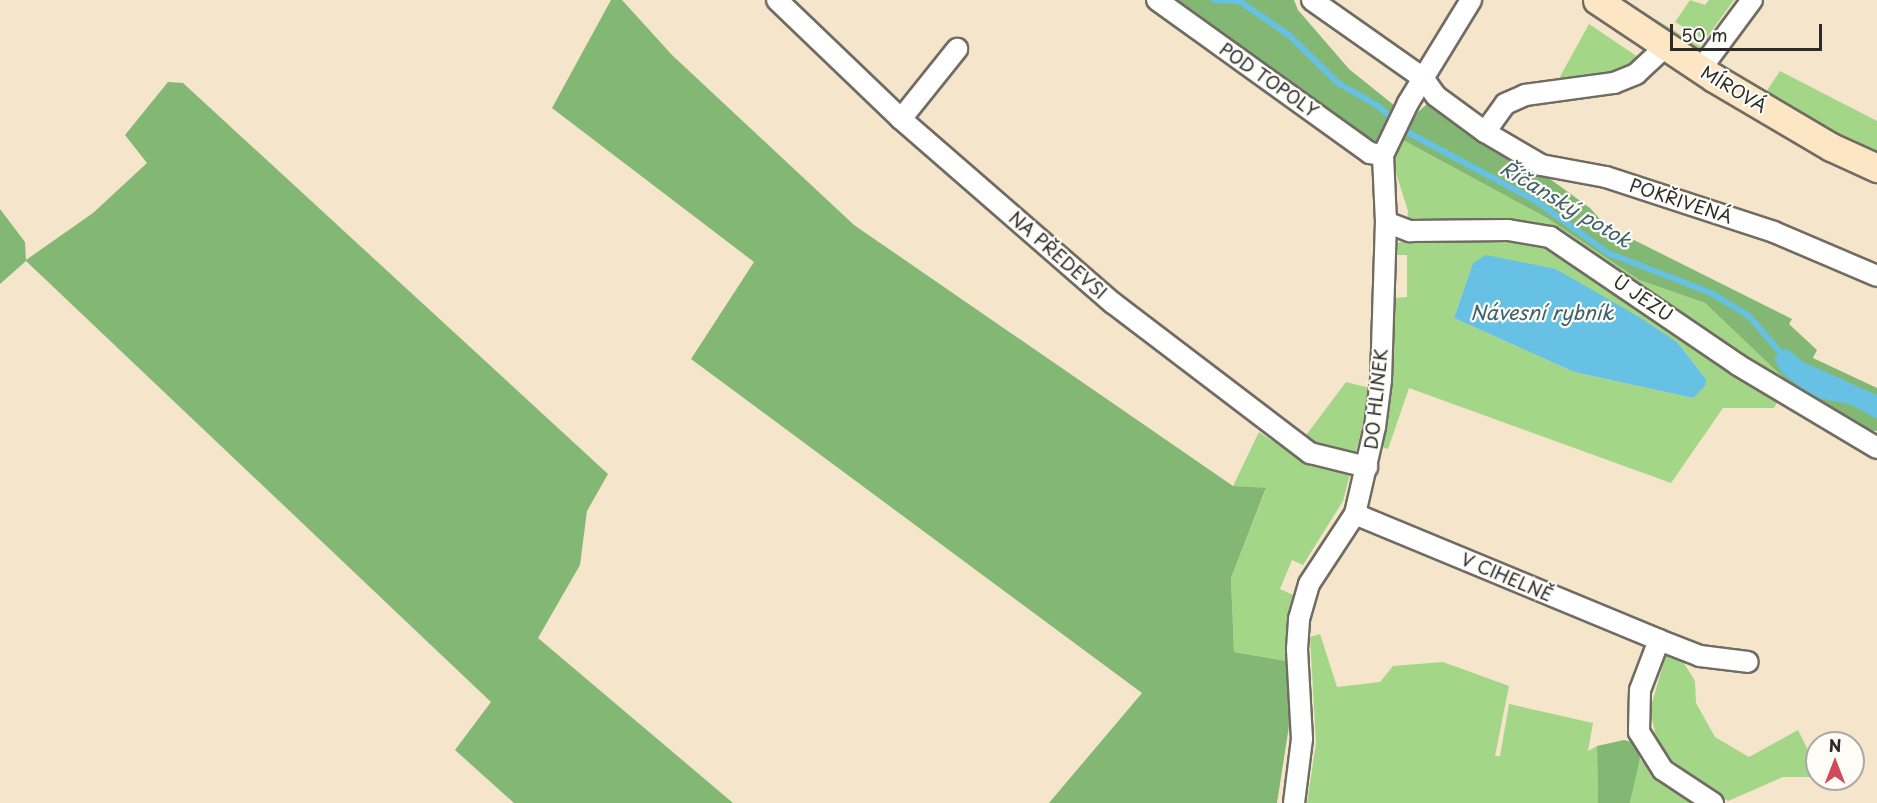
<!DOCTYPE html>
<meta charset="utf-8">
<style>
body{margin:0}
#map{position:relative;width:1877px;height:803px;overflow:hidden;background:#f4e5cb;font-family:"Playpen Sans",sans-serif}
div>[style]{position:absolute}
.green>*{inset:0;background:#a3d787}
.forest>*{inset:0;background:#82b874}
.water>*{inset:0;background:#66c1e4}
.stream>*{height:6px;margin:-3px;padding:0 3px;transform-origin:3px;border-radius:3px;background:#66c1e4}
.roads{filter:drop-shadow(2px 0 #716c63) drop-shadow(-2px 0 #716c63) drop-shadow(0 2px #716c63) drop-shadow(0 -2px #716c63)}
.street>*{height:20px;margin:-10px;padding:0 10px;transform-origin:10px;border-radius:10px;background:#fff}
.secondary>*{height:27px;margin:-13.5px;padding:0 13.5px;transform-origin:13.5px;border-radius:13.5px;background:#fce6c4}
span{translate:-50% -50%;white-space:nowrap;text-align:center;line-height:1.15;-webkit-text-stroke:4.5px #fdfcf7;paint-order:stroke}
.street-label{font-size:18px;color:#2b2b2b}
.water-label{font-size:20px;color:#40606c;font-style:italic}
.north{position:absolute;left:1805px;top:731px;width:60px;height:60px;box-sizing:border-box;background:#fdfcf7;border:2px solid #a9a8a5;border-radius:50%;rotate:0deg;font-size:16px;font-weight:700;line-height:24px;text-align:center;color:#2b2b2b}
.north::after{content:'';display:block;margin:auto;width:21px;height:27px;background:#d1495b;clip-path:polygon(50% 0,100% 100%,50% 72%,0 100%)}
.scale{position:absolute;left:1670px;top:24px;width:152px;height:27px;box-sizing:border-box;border:3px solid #2b2b2b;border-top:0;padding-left:8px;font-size:18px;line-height:21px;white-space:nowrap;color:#2b2b2b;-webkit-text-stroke:4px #fdfcf7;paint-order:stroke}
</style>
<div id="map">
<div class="green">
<div style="clip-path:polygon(1690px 0,1705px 5px,1709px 0,1734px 0,1705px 40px,1675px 22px)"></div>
<div style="clip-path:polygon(1630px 4px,1703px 48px,1696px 52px,1625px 5px)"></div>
<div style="clip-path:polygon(1589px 24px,1641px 59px,1640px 63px,1609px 77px,1556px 84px)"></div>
<div style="clip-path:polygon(1780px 71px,1877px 121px,1877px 154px,1764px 95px)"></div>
<div style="clip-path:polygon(evenodd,1401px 139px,1547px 218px,1639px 280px,1705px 303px,1788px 382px,1774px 408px,1723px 408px,1671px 483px,1409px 388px,1388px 449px,1381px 447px,1389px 414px,1394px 298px,1407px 297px,1407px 255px,1394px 255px,1396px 244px,1406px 240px,1408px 211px,1394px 167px,1395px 151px,1401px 139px,1473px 263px,1556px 269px,1677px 342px,1706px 379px,1693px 398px,1574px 372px,1454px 318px,1473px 263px)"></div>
<div style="clip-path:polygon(1346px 382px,1370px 388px,1361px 432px,1343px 501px,1303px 565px,1292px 560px,1280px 589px,1295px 596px,1287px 633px,1286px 661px,1234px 652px,1231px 578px,1266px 489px,1233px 486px,1259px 432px,1292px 454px)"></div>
<div style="clip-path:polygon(1320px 634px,1337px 687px,1380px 682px,1393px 666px,1443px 662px,1509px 686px,1495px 756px,1500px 756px,1509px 704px,1593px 723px,1588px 751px,1597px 746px,1598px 803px,1307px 803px,1316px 743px,1310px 637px)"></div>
<div style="clip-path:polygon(1671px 651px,1682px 660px,1695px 681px,1696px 703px,1715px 737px,1749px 757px,1798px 730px,1817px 768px,1817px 777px,1783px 777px,1728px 801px,1673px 762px,1657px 741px,1650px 710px,1666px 654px)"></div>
<div style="clip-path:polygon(1640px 759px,1655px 775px,1693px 803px,1630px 803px)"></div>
</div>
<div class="forest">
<div style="clip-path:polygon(611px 0,622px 0,672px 55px,854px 225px,1233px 486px,1266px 488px,1231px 578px,1234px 652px,1286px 661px,1296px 681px,1277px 803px,1049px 803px,1142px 693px,691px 359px,754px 262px,552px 108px)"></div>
<div style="clip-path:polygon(1157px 0,1294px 0,1298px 10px,1349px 69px,1395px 106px,1370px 152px)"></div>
<div style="clip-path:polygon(168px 82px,183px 83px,608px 474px,587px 511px,580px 565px,538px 638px,733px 803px,514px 803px,455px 750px,491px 702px,26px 261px,0 284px,0 209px,25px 242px,26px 260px,93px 213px,147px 163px,125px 135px)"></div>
<div style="clip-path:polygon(1436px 96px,1590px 208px,1606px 226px,1792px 319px,1789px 324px,1817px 350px,1813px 358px,1877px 388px,1877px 431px,1860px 430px,1788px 382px,1705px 303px,1639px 280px,1547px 218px,1401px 139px,1418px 112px)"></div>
<div style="clip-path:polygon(1624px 740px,1636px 743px,1640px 759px,1630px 803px,1598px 803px,1597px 746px)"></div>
</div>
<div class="water">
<div style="clip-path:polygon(1486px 255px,1556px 269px,1639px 317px,1677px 342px,1706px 379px,1705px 386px,1693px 398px,1574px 372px,1454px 318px,1473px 263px)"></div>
<div style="clip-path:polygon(1786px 348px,1803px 362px,1877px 395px,1877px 419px,1852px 405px,1813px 397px,1782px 373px,1774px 359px)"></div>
</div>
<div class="stream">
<div style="left:1214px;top:0;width:25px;rotate:2deg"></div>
<div style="left:1239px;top:1px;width:60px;rotate:34.2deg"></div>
<div style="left:1289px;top:35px;width:69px;rotate:44.4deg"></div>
<div style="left:1338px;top:83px;width:46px;rotate:29.9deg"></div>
<div style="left:1378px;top:106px;width:43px;rotate:40.3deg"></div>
<div style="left:1411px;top:134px;width:142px;rotate:28.2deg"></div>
<div style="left:1536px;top:201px;width:89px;rotate:35.8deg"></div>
<div style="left:1608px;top:253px;width:110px;rotate:21.2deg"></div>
<div style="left:1711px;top:293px;width:44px;rotate:31.2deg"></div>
<div style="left:1749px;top:316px;width:55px;rotate:49.4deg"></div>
</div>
<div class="roads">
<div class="street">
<div style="left:777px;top:0;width:172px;rotate:43.8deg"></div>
<div style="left:901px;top:119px;width:281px;rotate:41deg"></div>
<div style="left:1113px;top:303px;width:248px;rotate:37.3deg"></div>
<div style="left:1310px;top:453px;width:59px;rotate:13.8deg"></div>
<div style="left:1157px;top:0;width:262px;rotate:35.7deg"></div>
<div style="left:1370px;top:153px;width:13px;rotate:9deg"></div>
<div style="left:1312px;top:0;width:136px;rotate:35.1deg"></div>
<div style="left:1423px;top:78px;width:22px;rotate:54deg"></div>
<div style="left:1436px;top:96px;width:61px;rotate:36.3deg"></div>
<div style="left:1485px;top:132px;width:65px;rotate:30.5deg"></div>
<div style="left:1541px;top:165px;width:66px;rotate:10.5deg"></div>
<div style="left:1606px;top:177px;width:177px;rotate:18.1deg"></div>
<div style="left:1774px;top:232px;width:112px;rotate:23.1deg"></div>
<div style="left:1700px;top:70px;width:87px;rotate:-53.4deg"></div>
<div style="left:901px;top:119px;width:90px;rotate:-51.3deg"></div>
<div style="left:1485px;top:132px;width:34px;rotate:-54deg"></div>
<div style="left:1505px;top:104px;width:22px;rotate:-24deg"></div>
<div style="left:1525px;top:95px;width:90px;rotate:-7.7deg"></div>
<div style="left:1614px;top:83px;width:24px;rotate:-22deg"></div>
<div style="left:1636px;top:74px;width:40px;rotate:-43deg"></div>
<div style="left:1386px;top:222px;width:26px;rotate:21deg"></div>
<div style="left:1410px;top:231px;width:98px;rotate:-0.6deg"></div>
<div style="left:1508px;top:230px;width:43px;rotate:9.5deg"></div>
<div style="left:1550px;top:237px;width:227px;rotate:34.2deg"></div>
<div style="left:1738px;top:365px;width:162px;rotate:30.8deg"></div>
<div style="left:1355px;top:514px;width:329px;rotate:22.5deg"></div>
<div style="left:1659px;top:640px;width:53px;rotate:110.8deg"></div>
<div style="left:1640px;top:690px;width:42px;rotate:91.4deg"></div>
<div style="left:1639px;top:732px;width:45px;rotate:57.7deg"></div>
<div style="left:1663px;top:770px;width:60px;rotate:33.4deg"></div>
<div style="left:1659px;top:640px;width:44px;rotate:21.3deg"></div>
<div style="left:1700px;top:656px;width:48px;rotate:7.1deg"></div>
<div style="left:1294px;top:803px;width:64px;rotate:-82.9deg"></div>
<div style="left:1302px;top:739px;width:90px;rotate:-93.2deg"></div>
<div style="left:1297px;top:649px;width:30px;rotate:-86deg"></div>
<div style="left:1299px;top:619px;width:36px;rotate:-74deg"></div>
<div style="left:1309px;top:584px;width:84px;rotate:-56.7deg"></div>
<div style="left:1355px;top:514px;width:89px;rotate:-77.1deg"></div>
<div style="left:1375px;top:427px;width:47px;rotate:-82.7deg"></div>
<div style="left:1381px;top:380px;width:158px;rotate:-88.2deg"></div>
<div style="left:1386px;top:222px;width:67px;rotate:-92.6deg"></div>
<div style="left:1383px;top:155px;width:58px;rotate:-64.3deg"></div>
<div style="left:1408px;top:103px;width:121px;rotate:-58.5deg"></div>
</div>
<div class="secondary">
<div style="left:1597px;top:0;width:141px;rotate:33.7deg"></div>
<div style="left:1714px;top:78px;width:136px;rotate:30.5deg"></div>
<div style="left:1831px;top:147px;width:51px;rotate:24.5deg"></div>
</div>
</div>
<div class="street-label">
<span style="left:1269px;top:80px;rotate:35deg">POD TOPOLY</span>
<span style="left:1734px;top:89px;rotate:31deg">MÍROVÁ</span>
<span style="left:1681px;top:201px;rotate:18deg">POKŘIVENÁ</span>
<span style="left:1058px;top:255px;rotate:41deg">NA PŘEDEVSI</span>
<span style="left:1643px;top:298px;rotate:34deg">U JEZU</span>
<span style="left:1376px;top:399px;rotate:-84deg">DO HLINEK</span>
<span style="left:1507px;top:577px;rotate:23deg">V CIHELNĚ</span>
</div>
<div class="water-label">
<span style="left:1566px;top:204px;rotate:31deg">Říčanský potok</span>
<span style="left:1542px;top:312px">Návesní rybník</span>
</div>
<div class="north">N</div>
<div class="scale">50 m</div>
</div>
